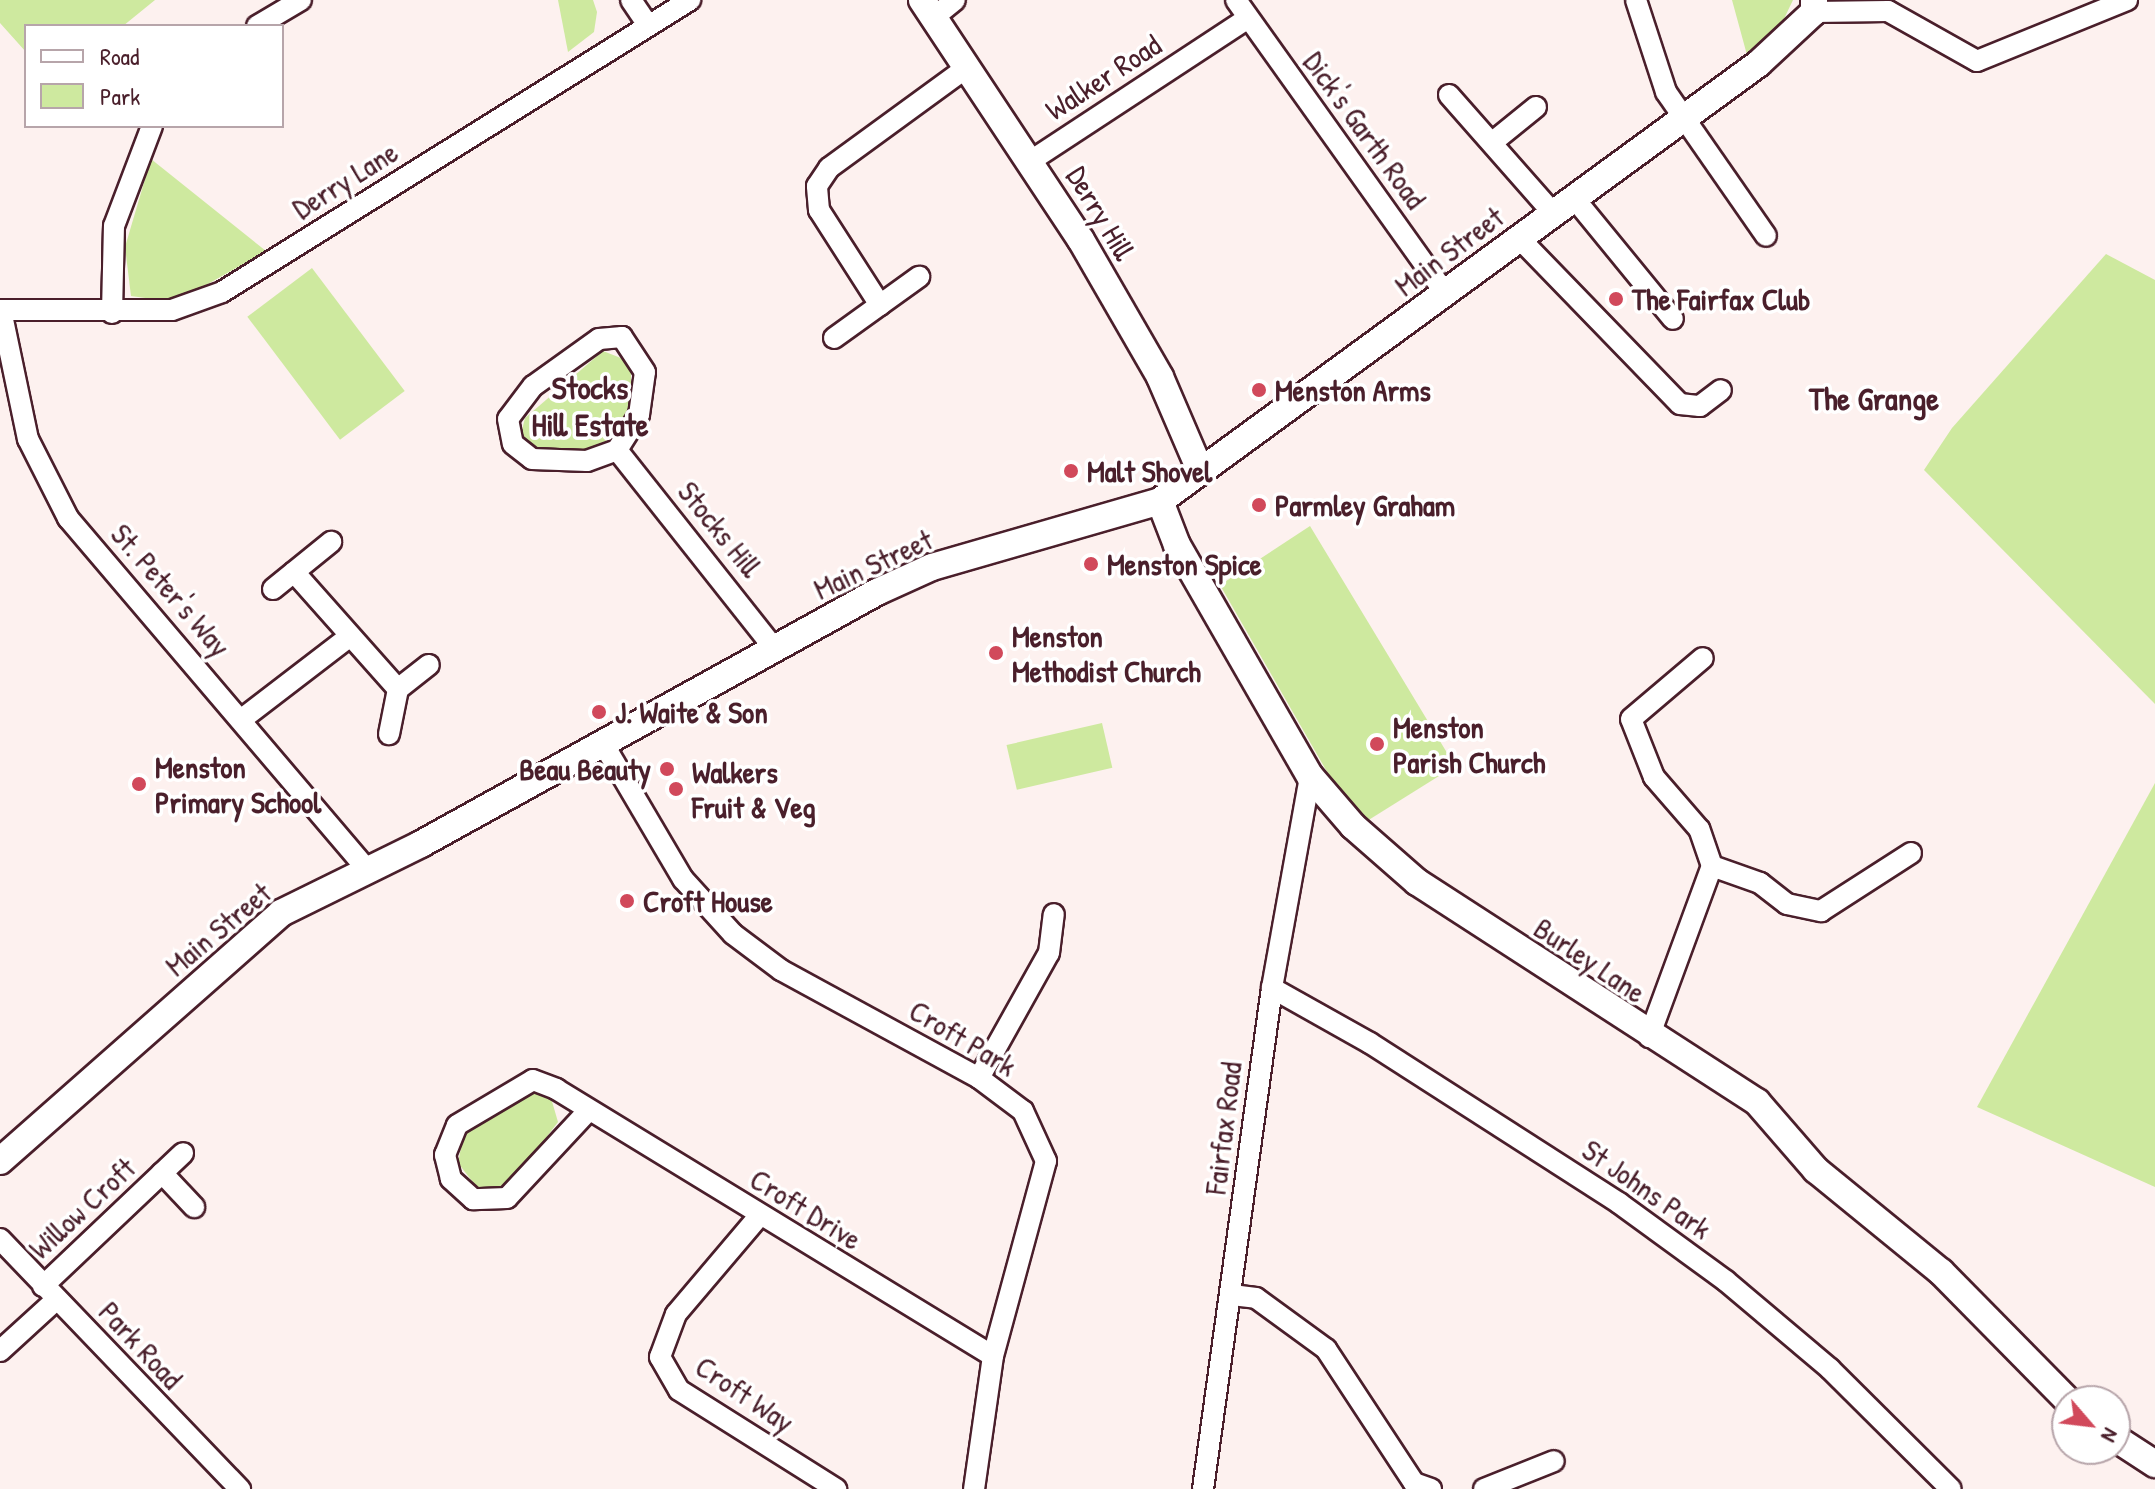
<!DOCTYPE html>
<style>
body{margin:0}
#map{position:relative;width:2155px;height:1489px;overflow:hidden;background:#fdf1ef;font-family:"Patrick Hand",sans-serif}
div>[style]{position:absolute}
.green>*{inset:0;background:#cee99f;transform-origin:0 0}
.roads{filter:drop-shadow(2px 0 #4a1f2b) drop-shadow(-2px 0 #4a1f2b) drop-shadow(0 2px #4a1f2b) drop-shadow(0 -2px #4a1f2b)}
.street>*{height:20px;margin:-10px;padding:0 10px;transform-origin:10px;border-radius:10px;background:#fff}
.secondary>*{height:26px;margin:-13px;padding:0 13px;transform-origin:13px;border-radius:13px;background:#fff}
.dots>*{width:22px;height:22px;translate:-50% -50%;box-sizing:border-box;border:4px solid #fff;border-radius:50%}
span{translate:-50% -50%;white-space:nowrap;text-align:center;line-height:1.15;-webkit-text-stroke:7px #fff;paint-order:stroke}
.street-label{font-size:30px;color:#4a1f2b}
.poi-label{font-size:30px;color:#4a1f2b;font-weight:700}
.left{translate:0 -50%;text-align:left}
.right{translate:-100% -50%;text-align:right}
.neighbourhood-label{font-size:32px;color:#4a1f2b;font-weight:700}
.legend{position:absolute;left:24px;top:24px;width:260px;height:104px;box-sizing:border-box;background:#fff;border:2px solid #b7a5aa;margin:0;padding:10px 14px;list-style:none;font-size:24px;color:#4a1f2b}
.legend li{display:flex;align-items:center;gap:16px;height:40px}
.legend b{width:40px;border:2px solid #b7a5aa}
.north{position:absolute;left:2051px;top:1385px;width:80px;height:80px;box-sizing:border-box;background:#fff;border:2px solid #b7a5aa;border-radius:50%;rotate:118deg;font-size:22px;font-weight:700;line-height:32px;text-align:center;color:#4a1f2b}
.north::after{content:'';display:block;margin:auto;width:28px;height:36px;background:#d1495b;clip-path:polygon(50% 0,100% 100%,50% 72%,0 100%)}
</style>
<div id="map">
<div class="green">
<div style="clip-path:polygon(0 0,155px 0,123px 26px,26px 26px,26px 52px,0 23px)"></div>
<div style="clip-path:polygon(558px 0,593px 0,597px 12px,594px 32px,568px 52px)"></div>
<div style="clip-path:polygon(1732px 0,1793px 0,1782px 23px,1747px 55px)"></div>
<div style="clip-path:polygon(151px 159px,266px 251px,192px 293px,167px 301px,131px 296px,125px 247px)"></div>
<div style="clip-path:polygon(2106px 254px,2155px 280px,2155px 704px,1924px 470px,1952px 428px)"></div>
<div style="left:312px;top:268px;width:154px;height:81px;rotate:53deg"></div>
<div style="clip-path:polygon(603px 351px,631px 362px,631px 410px,620px 430px,590px 453px,529px 447px,521px 434px,525px 418px)"></div>
<div style="clip-path:polygon(1310px 526px,1455px 766px,1367px 821px,1330px 777px,1220px 585px)"></div>
<div style="left:1102px;top:723px;width:46px;height:98px;rotate:77deg"></div>
<div style="clip-path:polygon(2155px 783px,2155px 1187px,1977px 1107px)"></div>
<div style="clip-path:polygon(530px 1092px,551px 1098px,558px 1122px,508px 1188px,479px 1190px,458px 1163px,464px 1132px)"></div>
</div>
<div class="roads">
<div class="street">
<div style="left:631px;top:0;width:30px;rotate:56deg"></div>
<div style="left:1236px;top:0;width:361px;rotate:54.5deg"></div>
<div style="left:1636px;top:0;width:97px;rotate:71.9deg"></div>
<div style="left:1666px;top:92px;width:175px;rotate:55.2deg"></div>
<div style="left:1814px;top:12px;width:74px;rotate:-0.8deg"></div>
<div style="left:1888px;top:11px;width:102px;rotate:29.3deg"></div>
<div style="left:1977px;top:61px;width:162px;rotate:-22.1deg"></div>
<div style="left:933px;top:18px;width:28px;rotate:-39deg"></div>
<div style="left:257px;top:26px;width:51px;rotate:-30.6deg"></div>
<div style="left:1449px;top:95px;width:157px;rotate:48.6deg"></div>
<div style="left:1494px;top:141px;width:54px;rotate:-39deg"></div>
<div style="left:1032px;top:160px;width:258px;rotate:-33.3deg"></div>
<div style="left:1574px;top:198px;width:156px;rotate:50.7deg"></div>
<div style="left:1519px;top:238px;width:231px;rotate:45.9deg"></div>
<div style="left:1680px;top:404px;width:20px;rotate:6deg"></div>
<div style="left:1700px;top:406px;width:26px;rotate:-37deg"></div>
<div style="left:880px;top:305px;width:113px;rotate:-122.7deg"></div>
<div style="left:819px;top:210px;width:24px;rotate:-95deg"></div>
<div style="left:817px;top:186px;width:22px;rotate:-56deg"></div>
<div style="left:829px;top:168px;width:168px;rotate:-36.1deg"></div>
<div style="left:0;top:310px;width:172px"></div>
<div style="left:172px;top:310px;width:53px;rotate:-19.8deg"></div>
<div style="left:222px;top:292px;width:552px;rotate:-31.96deg"></div>
<div style="left:1px;top:310px;width:132px;rotate:78.2deg"></div>
<div style="left:28px;top:439px;width:89px;rotate:63.1deg"></div>
<div style="left:68px;top:518px;width:465px;rotate:49.6deg"></div>
<div style="left:112px;top:313px;width:87px;rotate:-88.7deg"></div>
<div style="left:114px;top:226px;width:107px;rotate:-69.2deg"></div>
<div style="left:834px;top:338px;width:105px;rotate:-35.7deg"></div>
<div style="left:617px;top:450px;width:41px;rotate:-57.8deg"></div>
<div style="left:639px;top:415px;width:43px;rotate:-82.1deg"></div>
<div style="left:645px;top:372px;width:42px;rotate:-123.3deg"></div>
<div style="left:622px;top:337px;width:23px;rotate:175deg"></div>
<div style="left:599px;top:339px;width:81px;rotate:144.5deg"></div>
<div style="left:533px;top:386px;width:41px;rotate:127.1deg"></div>
<div style="left:508px;top:419px;width:25px;rotate:79deg"></div>
<div style="left:513px;top:444px;width:24px;rotate:38deg"></div>
<div style="left:532px;top:459px;width:55px;rotate:2.1deg"></div>
<div style="left:587px;top:461px;width:32px;rotate:-20deg"></div>
<div style="left:617px;top:450px;width:253px;rotate:51.6deg"></div>
<div style="left:294px;top:572px;width:157px;rotate:48.4deg"></div>
<div style="left:398px;top:689px;width:46px;rotate:101.3deg"></div>
<div style="left:273px;top:589px;width:75px;rotate:-39deg"></div>
<div style="left:398px;top:689px;width:39px;rotate:-38deg"></div>
<div style="left:242px;top:719px;width:136px;rotate:-37.5deg"></div>
<div style="left:604px;top:745px;width:156px;rotate:59.5deg"></div>
<div style="left:683px;top:879px;width:74px;rotate:47.7deg"></div>
<div style="left:733px;top:934px;width:60px;rotate:36.9deg"></div>
<div style="left:781px;top:970px;width:226px;rotate:28.6deg"></div>
<div style="left:979px;top:1078px;width:55px;rotate:36.9deg"></div>
<div style="left:1023px;top:1111px;width:55px;rotate:65.3deg"></div>
<div style="left:1046px;top:1161px;width:202px;rotate:105.2deg"></div>
<div style="left:993px;top:1356px;width:134px;rotate:98.1deg"></div>
<div style="left:1712px;top:866px;width:51px;rotate:19.5deg"></div>
<div style="left:1760px;top:883px;width:34px;rotate:38deg"></div>
<div style="left:1787px;top:904px;width:35px;rotate:12deg"></div>
<div style="left:1821px;top:911px;width:107px;rotate:-32.8deg"></div>
<div style="left:1272px;top:988px;width:112px;rotate:29.3deg"></div>
<div style="left:1370px;top:1043px;width:296px;rotate:32.7deg"></div>
<div style="left:1619px;top:1203px;width:132px;rotate:36.1deg"></div>
<div style="left:1726px;top:1281px;width:136px;rotate:40.2deg"></div>
<div style="left:1830px;top:1369px;width:170px;rotate:44.8deg"></div>
<div style="left:1649px;top:1037px;width:182px;rotate:-69.8deg"></div>
<div style="left:1712px;top:866px;width:39px;rotate:-109deg"></div>
<div style="left:1699px;top:829px;width:69px;rotate:-130.9deg"></div>
<div style="left:1654px;top:777px;width:62px;rotate:-111.6deg"></div>
<div style="left:1631px;top:719px;width:94px;rotate:-40.3deg"></div>
<div style="left:979px;top:1078px;width:143px;rotate:-60.8deg"></div>
<div style="left:1049px;top:953px;width:39px;rotate:-83deg"></div>
<div style="left:589px;top:1110px;width:120px;rotate:133deg"></div>
<div style="left:507px;top:1198px;width:34px;rotate:178deg"></div>
<div style="left:473px;top:1199px;width:30px;rotate:-138deg"></div>
<div style="left:451px;top:1179px;width:25px;rotate:-104deg"></div>
<div style="left:445px;top:1155px;width:32px;rotate:-68deg"></div>
<div style="left:457px;top:1125px;width:88px;rotate:-30.6deg"></div>
<div style="left:533px;top:1080px;width:25px;rotate:21deg"></div>
<div style="left:556px;top:1089px;width:512px;rotate:31.42deg"></div>
<div style="left:162px;top:1173px;width:47px;rotate:46.7deg"></div>
<div style="left:760px;top:1215px;width:130px;rotate:130.3deg"></div>
<div style="left:676px;top:1314px;width:46px;rotate:110.4deg"></div>
<div style="left:660px;top:1357px;width:38px;rotate:60deg"></div>
<div style="left:679px;top:1390px;width:186px;rotate:32.2deg"></div>
<div style="left:0;top:1239px;width:347px;rotate:46.2deg"></div>
<div style="left:43px;top:1286px;width:193px;rotate:-43.5deg"></div>
<div style="left:1232px;top:1295px;width:24px;rotate:7deg"></div>
<div style="left:1256px;top:1298px;width:87px;rotate:36.1deg"></div>
<div style="left:1326px;top:1349px;width:160px;rotate:56.7deg"></div>
<div style="left:1414px;top:1483px;width:18px;rotate:19deg"></div>
<div style="left:0;top:1351px;width:77px;rotate:-42.4deg"></div>
<div style="left:1203px;top:1489px;width:506px;rotate:-82.16deg"></div>
<div style="left:1272px;top:988px;width:215px;rotate:-79.8deg"></div>
<div style="left:1484px;top:1489px;width:75px;rotate:-21.8deg"></div>
</div>
<div class="secondary">
<div style="left:922px;top:0;width:288px;rotate:56.5deg"></div>
<div style="left:1081px;top:240px;width:158px;rotate:60deg"></div>
<div style="left:1160px;top:377px;width:103px;rotate:66.7deg"></div>
<div style="left:1160px;top:501px;width:47px;rotate:68.9deg"></div>
<div style="left:1177px;top:545px;width:267px;rotate:60.1deg"></div>
<div style="left:1310px;top:776px;width:66px;rotate:49.3deg"></div>
<div style="left:1353px;top:826px;width:85px;rotate:41.2deg"></div>
<div style="left:1417px;top:882px;width:405px;rotate:32.9deg"></div>
<div style="left:1757px;top:1102px;width:90px;rotate:49.1deg"></div>
<div style="left:1816px;top:1170px;width:161px;rotate:39.2deg"></div>
<div style="left:1941px;top:1272px;width:181px;rotate:45.4deg"></div>
<div style="left:0;top:1161px;width:375px;rotate:-41.4deg"></div>
<div style="left:281px;top:913px;width:156px;rotate:-26.2deg"></div>
<div style="left:421px;top:844px;width:521px;rotate:-28.93deg"></div>
<div style="left:877px;top:592px;width:60px;rotate:-24.4deg"></div>
<div style="left:932px;top:567px;width:237px;rotate:-16.1deg"></div>
<div style="left:1160px;top:501px;width:741px;rotate:-36.16deg"></div>
<div style="left:1758px;top:64px;width:76px;rotate:-42.9deg"></div>
<div style="left:1814px;top:12px;width:12px;rotate:-90deg"></div>
<div style="left:2115px;top:1438px;width:48px;rotate:33deg"></div>
</div>
</div>
<div class="dots">
<div style="left:1616px;top:299px;background:#d1495b"></div>
<div style="left:1259px;top:390px;background:#d1495b"></div>
<div style="left:1071px;top:471px;background:#d1495b"></div>
<div style="left:1259px;top:505px;background:#d1495b"></div>
<div style="left:1091px;top:564px;background:#d1495b"></div>
<div style="left:996px;top:653px;background:#d1495b"></div>
<div style="left:599px;top:712px;background:#d1495b"></div>
<div style="left:1377px;top:744px;background:#d1495b"></div>
<div style="left:667px;top:769px;background:#d1495b"></div>
<div style="left:139px;top:784px;background:#d1495b"></div>
<div style="left:676px;top:789px;background:#d1495b"></div>
<div style="left:627px;top:901px;background:#d1495b"></div>
</div>
<div class="street-label">
<span style="left:1103px;top:77px;rotate:-33deg">Walker Road</span>
<span style="left:1365px;top:130px;rotate:54deg">Dick's Garth Road</span>
<span style="left:345px;top:180px;rotate:-32deg">Derry Lane</span>
<span style="left:1101px;top:213px;rotate:59deg">Derry Hill</span>
<span style="left:1449px;top:251px;rotate:-37deg">Main Street</span>
<span style="left:720px;top:529px;rotate:51deg">Stocks Hill</span>
<span style="left:873px;top:564px;rotate:-25deg">Main Street</span>
<span style="left:171px;top:590px;rotate:49deg">St. Peter's Way</span>
<span style="left:218px;top:929px;rotate:-40deg">Main Street</span>
<span style="left:1590px;top:960px;rotate:34deg">Burley Lane</span>
<span style="left:963px;top:1038px;rotate:31deg">Croft Park</span>
<span style="left:1223px;top:1128px;rotate:-83deg">Fairfax Road</span>
<span style="left:1647px;top:1189px;rotate:35deg">St Johns Park</span>
<span style="left:82px;top:1208px;rotate:-43deg">Willow Croft</span>
<span style="left:806px;top:1209px;rotate:32deg">Croft Drive</span>
<span style="left:141px;top:1345px;rotate:47deg">Park Road</span>
<span style="left:745px;top:1394px;rotate:34deg">Croft Way</span>
</div>
<div class="poi-label">
<span class="left" style="left:1632px;top:299px">The Fairfax Club</span>
<span class="left" style="left:1275px;top:390px">Menston Arms</span>
<span class="left" style="left:1087px;top:471px">Malt Shovel</span>
<span class="left" style="left:1275px;top:505px">Parmley Graham</span>
<span class="left" style="left:1107px;top:564px">Menston Spice</span>
<span class="left" style="left:1012px;top:653px">Menston<br>Methodist Church</span>
<span class="left" style="left:615px;top:712px">J. Waite &amp; Son</span>
<span class="left" style="left:1393px;top:744px">Menston<br>Parish Church</span>
<span class="left" style="left:155px;top:784px">Menston<br>Primary School</span>
<span class="right" style="left:651px;top:769px">Beau Beauty</span>
<span class="left" style="left:692px;top:789px">Walkers<br>Fruit &amp; Veg</span>
<span class="left" style="left:643px;top:901px">Croft House</span>
</div>
<div class="neighbourhood-label">
<span style="left:590px;top:407px">Stocks<br>Hill Estate</span>
<span style="left:1874px;top:399px">The Grange</span>
</div>
<ul class="legend">
<li><b style="height:10px;background:#fff"></b>Road</li>
<li><b style="height:22px;background:#cee99f"></b>Park</li>
</ul>
<div class="north">N</div>
</div>
